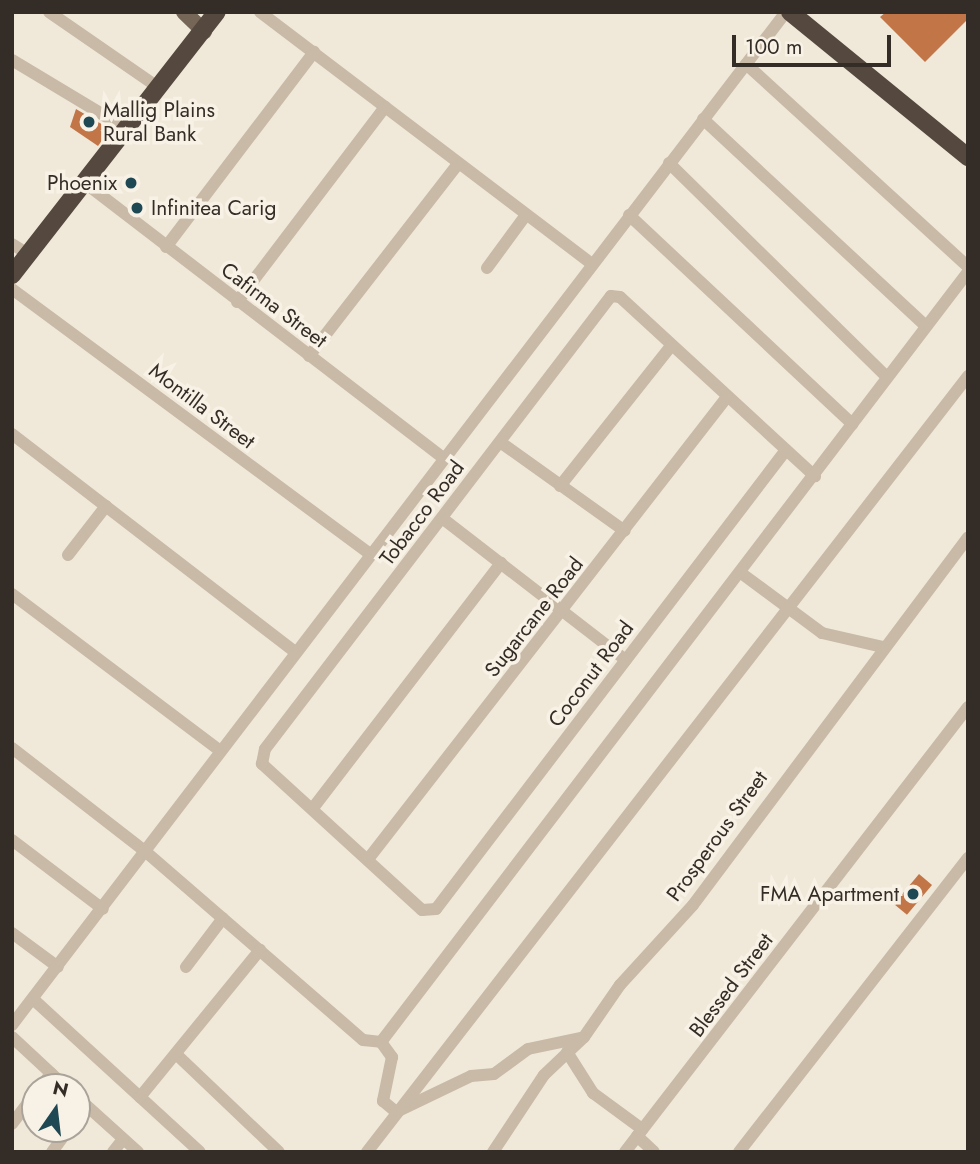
<!DOCTYPE html>
<style>
body{margin:0}
#map{position:relative;width:980px;height:1164px;overflow:hidden;background:#f0e9da;font-family:Jost,sans-serif}
div>[style]{position:absolute}
.building>*{inset:0;background:#c27547;transform-origin:0 0}
.minor>*{height:12px;margin:-6px;padding:0 6px;transform-origin:6px;border-radius:6px;background:#c8baa6}
.major>*{height:16px;margin:-8px;padding:0 8px;transform-origin:8px;border-radius:8px;background:#766658}
.highway>*{height:18px;margin:-9px;padding:0 9px;transform-origin:9px;border-radius:9px;background:#55483e}
.dots>*{width:19px;height:19px;translate:-50% -50%;box-sizing:border-box;border:4px solid #f8f2e6;border-radius:50%}
span{translate:-50% -50%;white-space:nowrap;text-align:center;line-height:1.15;-webkit-text-stroke:7px #f8f2e6;paint-order:stroke}
.poi-label{font-size:21px;color:#342d27}
.left{translate:0 -50%;text-align:left}
.right{translate:-100% -50%;text-align:right}
.street-label{font-size:21px;color:#342d27}
.frame{position:absolute;inset:0;border:14px solid #342d27;pointer-events:none}
.north{position:absolute;left:21px;top:1073px;width:70px;height:70px;box-sizing:border-box;background:#f8f2e6;border:2px solid #aaa39a;border-radius:50%;rotate:14deg;font-size:19px;font-weight:700;line-height:28px;text-align:center;color:#342d27}
.north::after{content:'';display:block;margin:auto;width:24px;height:32px;background:#1e4954;clip-path:polygon(50% 0,100% 100%,50% 72%,0 100%)}
.scale{position:absolute;left:732px;top:35px;width:159px;height:32px;box-sizing:border-box;border:4px solid #342d27;border-top:0;padding-left:9px;font-size:21px;line-height:24px;white-space:nowrap;color:#342d27;-webkit-text-stroke:5px #f8f2e6;paint-order:stroke}
</style>
<div id="map">
<div class="building">
<div style="clip-path:polygon(886px 12px,968px 12px,968px 19px,925px 62px,880px 17px)"></div>
<div style="clip-path:polygon(76px 109px,110px 129px,98px 146px,70px 127px)"></div>
<div style="left:919px;top:874px;width:17px;height:39px;rotate:40deg"></div>
</div>
<div class="minor">
<div style="left:49px;top:12px;width:134px;rotate:34.6deg"></div>
<div style="left:260px;top:12px;width:415px;rotate:37.2deg"></div>
<div style="left:12px;top:60px;width:132px;rotate:31deg"></div>
<div style="left:746px;top:64px;width:301px;rotate:42.4deg"></div>
<div style="left:703px;top:119px;width:303px;rotate:42.9deg"></div>
<div style="left:669px;top:163px;width:305px;rotate:44.5deg"></div>
<div style="left:85px;top:183px;width:450px;rotate:37.5deg"></div>
<div style="left:629px;top:215px;width:306px;rotate:43.1deg"></div>
<div style="left:12px;top:244px;width:19px;rotate:32deg"></div>
<div style="left:166px;top:247px;width:245px;rotate:-52.8deg"></div>
<div style="left:487px;top:268px;width:66px;rotate:-53.7deg"></div>
<div style="left:12px;top:289px;width:444px;rotate:36.5deg"></div>
<div style="left:237px;top:302px;width:245px;rotate:-52.8deg"></div>
<div style="left:309px;top:356px;width:243px;rotate:-52.2deg"></div>
<div style="left:12px;top:434px;width:357px;rotate:37.6deg"></div>
<div style="left:500px;top:442px;width:153px;rotate:35.5deg"></div>
<div style="left:786px;top:450px;width:577px;rotate:127.33deg"></div>
<div style="left:436px;top:909px;width:14px;rotate:176deg"></div>
<div style="left:422px;top:910px;width:217px;rotate:-137.6deg"></div>
<div style="left:262px;top:764px;width:15px;rotate:-79deg"></div>
<div style="left:265px;top:749px;width:570px;rotate:-52.63deg"></div>
<div style="left:611px;top:296px;width:9px;rotate:6deg"></div>
<div style="left:620px;top:297px;width:265px;rotate:42.6deg"></div>
<div style="left:560px;top:486px;width:179px;rotate:-51.6deg"></div>
<div style="left:442px;top:518px;width:232px;rotate:37.7deg"></div>
<div style="left:68px;top:555px;width:62px;rotate:-52.2deg"></div>
<div style="left:741px;top:573px;width:101px;rotate:36.5deg"></div>
<div style="left:822px;top:633px;width:63px;rotate:12.9deg"></div>
<div style="left:12px;top:594px;width:261px;rotate:37deg"></div>
<div style="left:12px;top:748px;width:170px;rotate:37.8deg"></div>
<div style="left:146px;top:852px;width:287px;rotate:40.9deg"></div>
<div style="left:363px;top:1040px;width:18px;rotate:6deg"></div>
<div style="left:381px;top:1042px;width:968px;rotate:-52.68deg"></div>
<div style="left:313px;top:808px;width:309px;rotate:-52.5deg"></div>
<div style="left:12px;top:840px;width:114px;rotate:37.2deg"></div>
<div style="left:369px;top:858px;width:584px;rotate:-52.17deg"></div>
<div style="left:12px;top:933px;width:57px;rotate:36.5deg"></div>
<div style="left:186px;top:967px;width:61px;rotate:-52.9deg"></div>
<div style="left:33px;top:999px;width:226px;rotate:42.5deg"></div>
<div style="left:12px;top:1025px;width:1275px;rotate:-52.62deg"></div>
<div style="left:12px;top:1037px;width:74px;rotate:42.8deg"></div>
<div style="left:381px;top:1042px;width:19px;rotate:54deg"></div>
<div style="left:392px;top:1057px;width:45px;rotate:101.6deg"></div>
<div style="left:383px;top:1101px;width:17px;rotate:40deg"></div>
<div style="left:396px;top:1112px;width:83px;rotate:-25.6deg"></div>
<div style="left:471px;top:1076px;width:23px;rotate:-5deg"></div>
<div style="left:494px;top:1074px;width:42px;rotate:-36.3deg"></div>
<div style="left:528px;top:1049px;width:53px;rotate:-11.9deg"></div>
<div style="left:567px;top:1052px;width:49px;rotate:57.6deg"></div>
<div style="left:593px;top:1093px;width:61px;rotate:36.3deg"></div>
<div style="left:176px;top:1054px;width:142px;rotate:43.6deg"></div>
<div style="left:41px;top:1087px;width:17px;rotate:-54deg"></div>
<div style="left:77px;top:1097px;width:82px;rotate:42deg"></div>
<div style="left:140px;top:1097px;width:190px;rotate:-50.8deg"></div>
<div style="left:77px;top:1119px;width:16px;rotate:-52deg"></div>
<div style="left:12px;top:1124px;width:38px;rotate:-53deg"></div>
<div style="left:637px;top:1136px;width:23px;rotate:43deg"></div>
<div style="left:52px;top:1152px;width:29px;rotate:-54deg"></div>
<div style="left:113px;top:1152px;width:16px;rotate:-52deg"></div>
<div style="left:367px;top:1152px;width:982px;rotate:-52.24deg"></div>
<div style="left:493px;top:1152px;width:92px;rotate:-56.5deg"></div>
<div style="left:544px;top:1075px;width:55px;rotate:-43.5deg"></div>
<div style="left:584px;top:1037px;width:63px;rotate:-55.3deg"></div>
<div style="left:620px;top:985px;width:108px;rotate:-47.6deg"></div>
<div style="left:693px;top:905px;width:459px;rotate:-53.2deg"></div>
<div style="left:625px;top:1152px;width:562px;rotate:-52.38deg"></div>
<div style="left:739px;top:1152px;width:373px;rotate:-52.1deg"></div>
</div>
<div class="major">
<div style="left:184px;top:12px;width:28px;rotate:44deg"></div>
</div>
<div class="highway">
<div style="left:790px;top:12px;width:230px;rotate:39.2deg"></div>
<div style="left:12px;top:275px;width:333px;rotate:-52.1deg"></div>
</div>
<div class="dots">
<div style="left:89px;top:122px;background:#1e4954"></div>
<div style="left:131px;top:183px;background:#1e4954"></div>
<div style="left:137px;top:208px;background:#1e4954"></div>
<div style="left:913px;top:894px;background:#1e4954"></div>
</div>
<div class="poi-label">
<span class="left" style="left:103px;top:122px">Mallig Plains<br>Rural Bank</span>
<span class="right" style="left:117px;top:183px">Phoenix</span>
<span class="left" style="left:151px;top:208px">Infinitea Carig</span>
<span class="right" style="left:899px;top:894px">FMA Apartment</span>
</div>
<div class="street-label">
<span style="left:274px;top:305px;rotate:37deg">Cafirma Street</span>
<span style="left:202px;top:406px;rotate:37deg">Montilla Street</span>
<span style="left:422px;top:513px;rotate:-53deg">Tobacco Road</span>
<span style="left:534px;top:617px;rotate:-52deg">Sugarcane Road</span>
<span style="left:591px;top:674px;rotate:-53deg">Coconut Road</span>
<span style="left:717px;top:836px;rotate:-54deg">Prosperous Street</span>
<span style="left:731px;top:985px;rotate:-53deg">Blessed Street</span>
</div>
<div class="frame"></div>
<div class="north">N</div>
<div class="scale">100 m</div>
</div>
